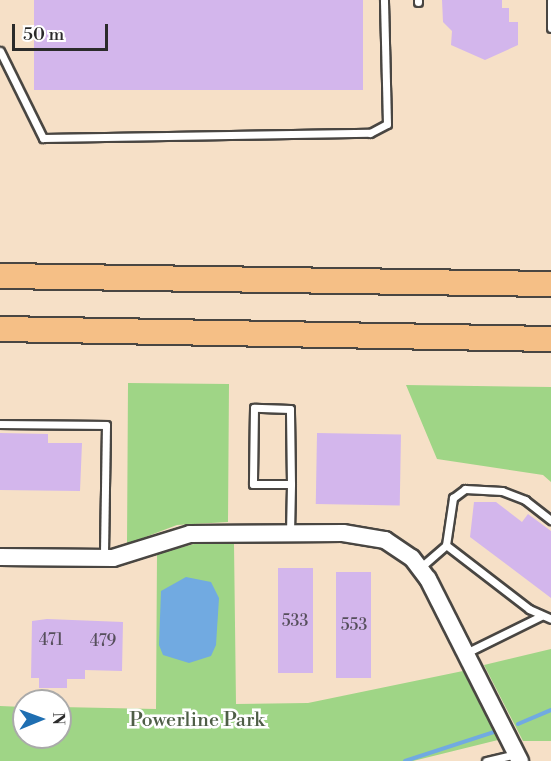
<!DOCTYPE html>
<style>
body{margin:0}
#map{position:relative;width:551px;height:761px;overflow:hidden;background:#f6e0c7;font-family:"Libre Bodoni",serif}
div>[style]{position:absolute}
.green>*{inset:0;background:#9fd586}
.water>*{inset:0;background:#71aae1}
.stream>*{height:4px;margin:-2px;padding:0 2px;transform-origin:2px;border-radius:2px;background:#71aae1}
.building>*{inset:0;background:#d3b6ec;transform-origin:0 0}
.roads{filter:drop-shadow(2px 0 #494642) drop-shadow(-2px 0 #494642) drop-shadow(0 2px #494642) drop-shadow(0 -2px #494642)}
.service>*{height:7px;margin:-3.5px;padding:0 3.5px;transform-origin:3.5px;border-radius:3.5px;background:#fff}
.tertiary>*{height:16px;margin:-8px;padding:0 8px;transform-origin:8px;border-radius:8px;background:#fff}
.motorway>*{height:24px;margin:-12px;padding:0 12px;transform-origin:12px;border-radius:12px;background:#f5bf86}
span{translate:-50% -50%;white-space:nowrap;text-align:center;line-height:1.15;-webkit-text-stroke:5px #fff;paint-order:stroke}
.number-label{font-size:16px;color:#554e5b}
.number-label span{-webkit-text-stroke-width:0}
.park-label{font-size:20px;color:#4e5e46}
.north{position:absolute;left:12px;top:689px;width:60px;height:60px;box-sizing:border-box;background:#fff;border:2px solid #aaa;border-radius:50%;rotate:89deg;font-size:16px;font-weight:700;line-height:24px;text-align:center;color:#2b2b2b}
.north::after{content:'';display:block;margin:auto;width:21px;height:27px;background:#1f6fb2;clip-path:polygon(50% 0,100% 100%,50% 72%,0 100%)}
.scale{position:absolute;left:12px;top:24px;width:96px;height:27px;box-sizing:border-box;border:3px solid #2b2b2b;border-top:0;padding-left:8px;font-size:18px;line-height:21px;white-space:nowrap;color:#2b2b2b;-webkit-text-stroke:4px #fff;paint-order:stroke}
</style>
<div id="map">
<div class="green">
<div style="clip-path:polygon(128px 383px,229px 384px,228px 522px,177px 525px,127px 544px)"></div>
<div style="clip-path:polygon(406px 385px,551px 387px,551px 482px,543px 475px,437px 459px)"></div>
<div style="clip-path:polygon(194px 544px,234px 544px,236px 704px,308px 703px,463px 671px,498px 740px,413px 761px,0 761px,0 706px,24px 707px,24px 737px,60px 737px,60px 707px,156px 709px,157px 554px)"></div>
<div style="clip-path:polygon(551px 649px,551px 741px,523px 741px,484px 665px)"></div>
</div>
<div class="water">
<div style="clip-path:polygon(186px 577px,211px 582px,219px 598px,216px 645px,211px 656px,189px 663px,163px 655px,159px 645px,161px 591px)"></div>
</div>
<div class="stream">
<div style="left:518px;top:724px;width:36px;rotate:-23deg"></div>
<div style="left:405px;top:761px;width:94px;rotate:-18deg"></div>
</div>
<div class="building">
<div style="left:34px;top:0;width:329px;height:90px"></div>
<div style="clip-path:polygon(442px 0,502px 0,502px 8px,509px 8px,509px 22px,518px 22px,518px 45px,485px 60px,451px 45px,452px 31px,443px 22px)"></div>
<div style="clip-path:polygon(0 433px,48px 434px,48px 443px,82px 443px,80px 491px,0 490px)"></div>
<div style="left:317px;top:433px;width:84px;height:71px;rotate:1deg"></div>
<div style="clip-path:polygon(474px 502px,496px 502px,522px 522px,528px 514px,551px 531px,551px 598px,470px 537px)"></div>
<div style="left:278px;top:568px;width:35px;height:105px"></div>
<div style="left:336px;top:572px;width:35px;height:106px"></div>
<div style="clip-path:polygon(47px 619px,123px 622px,122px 671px,85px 670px,85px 679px,67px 679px,67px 688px,39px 688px,39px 678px,31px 678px,32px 621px)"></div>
</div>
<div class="roads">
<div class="service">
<div style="left:418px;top:0;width:2px;rotate:90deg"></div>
<div style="left:551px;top:0;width:28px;rotate:90deg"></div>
<div style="left:0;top:51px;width:97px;rotate:63.7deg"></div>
<div style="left:43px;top:138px;width:327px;rotate:-0.9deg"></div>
<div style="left:370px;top:133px;width:19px;rotate:-28deg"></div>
<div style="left:387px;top:124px;width:124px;rotate:-91.4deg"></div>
<div style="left:0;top:424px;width:106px;rotate:0.5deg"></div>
<div style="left:106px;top:425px;width:134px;rotate:90.9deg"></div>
<div style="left:290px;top:533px;width:49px;rotate:-88.8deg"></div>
<div style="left:291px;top:484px;width:75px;rotate:-90.8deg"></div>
<div style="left:290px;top:409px;width:36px;rotate:-178deg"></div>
<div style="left:254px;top:408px;width:76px;rotate:90.8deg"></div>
<div style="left:253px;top:484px;width:38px"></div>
<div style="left:446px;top:545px;width:105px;rotate:37.6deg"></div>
<div style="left:529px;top:609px;width:24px;rotate:24deg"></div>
<div style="left:421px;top:567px;width:33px;rotate:-41deg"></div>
<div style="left:446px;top:545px;width:48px;rotate:-81.5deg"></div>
<div style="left:453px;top:498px;width:15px;rotate:-37deg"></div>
<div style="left:465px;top:489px;width:37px;rotate:3deg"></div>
<div style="left:502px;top:491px;width:25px;rotate:21deg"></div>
<div style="left:525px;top:500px;width:33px;rotate:38deg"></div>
<div style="left:466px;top:653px;width:84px;rotate:-26.3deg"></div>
<div style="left:486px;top:761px;width:31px;rotate:-13deg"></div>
</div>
<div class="tertiary">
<div style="left:0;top:557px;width:113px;rotate:0.5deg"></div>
<div style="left:113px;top:558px;width:81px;rotate:-17.3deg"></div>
<div style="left:190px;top:534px;width:153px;rotate:-0.4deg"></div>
<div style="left:343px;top:533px;width:43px;rotate:9.5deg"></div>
<div style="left:385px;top:540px;width:32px;rotate:34deg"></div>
<div style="left:412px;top:558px;width:26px;rotate:53deg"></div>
<div style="left:428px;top:579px;width:204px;rotate:63.2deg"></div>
</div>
<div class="motorway">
<div style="left:0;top:276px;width:551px;rotate:0.83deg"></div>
<div style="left:0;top:329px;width:551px;rotate:1.04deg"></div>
</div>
</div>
<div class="number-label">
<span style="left:295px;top:621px">533</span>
<span style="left:354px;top:625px">553</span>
<span style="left:51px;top:640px">471</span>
<span style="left:103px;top:641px">479</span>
</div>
<div class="park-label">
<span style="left:197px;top:720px">Powerline Park</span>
</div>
<div class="north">N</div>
<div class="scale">50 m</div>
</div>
